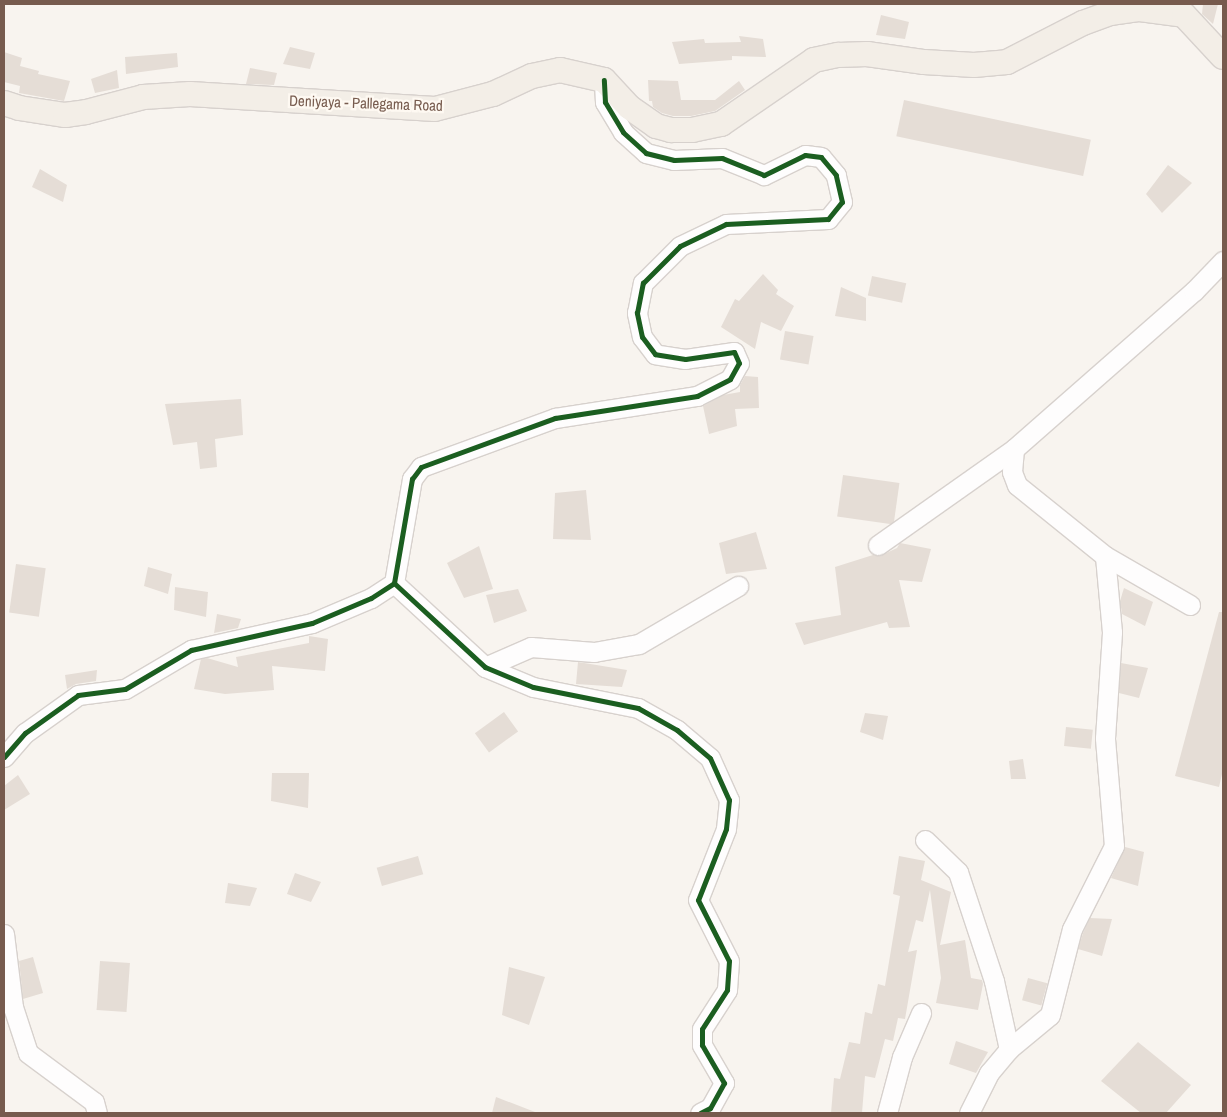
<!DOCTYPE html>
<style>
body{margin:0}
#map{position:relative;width:1227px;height:1117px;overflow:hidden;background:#f8f4ef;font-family:"Archivo Narrow",sans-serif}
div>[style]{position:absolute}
.building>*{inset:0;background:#e5ddd6;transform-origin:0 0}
.roads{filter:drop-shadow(1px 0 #d7d1cd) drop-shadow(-1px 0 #d7d1cd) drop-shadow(0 1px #d7d1cd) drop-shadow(0 -1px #d7d1cd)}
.minor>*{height:19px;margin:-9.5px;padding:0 9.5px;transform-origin:9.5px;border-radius:9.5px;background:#fefdfd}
.major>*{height:24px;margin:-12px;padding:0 12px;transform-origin:12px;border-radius:12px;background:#f3eee7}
.cycleway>*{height:5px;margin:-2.5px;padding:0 2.5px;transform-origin:2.5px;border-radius:2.5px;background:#1b5e20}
span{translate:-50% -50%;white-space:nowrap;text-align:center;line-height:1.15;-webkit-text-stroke:4.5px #fef9f2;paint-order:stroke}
.street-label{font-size:15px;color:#775b4e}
.frame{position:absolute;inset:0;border:5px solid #775b4e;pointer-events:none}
</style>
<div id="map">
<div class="building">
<div style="clip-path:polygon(1203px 4px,1218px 4px,1213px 24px,1202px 14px)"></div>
<div style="clip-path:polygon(881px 15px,909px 22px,905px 39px,876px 35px)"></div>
<div style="clip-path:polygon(739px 36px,763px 39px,766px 57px,732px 56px,732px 60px,679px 64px,672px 42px,704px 39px,705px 43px,741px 42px)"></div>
<div style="clip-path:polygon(290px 47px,315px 53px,310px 69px,283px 64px)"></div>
<div style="clip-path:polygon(4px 52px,22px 58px,20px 66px,39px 71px,38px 74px,70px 81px,64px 101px,19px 93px,20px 86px,4px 82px)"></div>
<div style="clip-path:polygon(177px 53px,178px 67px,126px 74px,125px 57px)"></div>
<div style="clip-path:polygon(250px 68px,277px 73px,274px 85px,246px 84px)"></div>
<div style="clip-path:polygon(117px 70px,119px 88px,95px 93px,91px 79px)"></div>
<div style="clip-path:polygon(648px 80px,678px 81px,681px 100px,715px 100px,739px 81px,745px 90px,715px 111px,691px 116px,673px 116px,662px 113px,653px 107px,652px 101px,649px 101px)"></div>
<div style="left:904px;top:100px;width:191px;height:37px;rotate:12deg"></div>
<div style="clip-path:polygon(1168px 165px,1192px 183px,1162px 213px,1146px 194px)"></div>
<div style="clip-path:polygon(40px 169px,67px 185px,63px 202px,32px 187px)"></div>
<div style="clip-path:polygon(763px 274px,778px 290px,776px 294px,794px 306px,781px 331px,761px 322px,755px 349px,721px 327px,735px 299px,739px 301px)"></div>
<div style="left:872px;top:276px;width:35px;height:20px;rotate:12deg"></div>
<div style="clip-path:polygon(841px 287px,866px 298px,866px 321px,835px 316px)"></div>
<div style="left:785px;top:331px;width:29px;height:29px;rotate:10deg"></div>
<div style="clip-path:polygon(745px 376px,758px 377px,759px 408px,735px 409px,737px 426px,709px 434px,703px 406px,723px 395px,740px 392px,740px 385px)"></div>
<div style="clip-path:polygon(241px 399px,243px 435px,215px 439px,217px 467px,200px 469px,197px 442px,173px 445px,165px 404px)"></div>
<div style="left:843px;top:475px;width:57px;height:42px;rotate:8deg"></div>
<div style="clip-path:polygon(586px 490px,591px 540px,553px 539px,555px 493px)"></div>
<div style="clip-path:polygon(756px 532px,767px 569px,726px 574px,719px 543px)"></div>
<div style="clip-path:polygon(900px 543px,931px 549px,922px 582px,899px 580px,910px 627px,889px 628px,887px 622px,804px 645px,795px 623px,841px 615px,835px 567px,873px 555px,880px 556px,897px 548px)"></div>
<div style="clip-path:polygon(479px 546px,493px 589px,464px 598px,447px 563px)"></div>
<div style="left:16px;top:564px;width:30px;height:49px;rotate:8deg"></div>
<div style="clip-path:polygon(148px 567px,172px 574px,168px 594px,144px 586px)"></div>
<div style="clip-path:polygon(175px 587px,208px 592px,206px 617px,174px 610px)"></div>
<div style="clip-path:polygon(1124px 588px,1153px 602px,1145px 626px,1122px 614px,1120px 601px)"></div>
<div style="clip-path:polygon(518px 589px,527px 611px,494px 623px,486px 595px)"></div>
<div style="clip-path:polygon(1219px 612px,1223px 612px,1223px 770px,1219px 787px,1175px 776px)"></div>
<div style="clip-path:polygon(217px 614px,241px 619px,238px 628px,214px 633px)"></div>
<div style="clip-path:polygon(309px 636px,328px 639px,325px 671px,272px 666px,274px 690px,225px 694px,194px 689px,201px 659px,207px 658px,238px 667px,236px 657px,309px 643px)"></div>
<div style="clip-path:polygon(578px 662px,627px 670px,622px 687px,576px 684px)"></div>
<div style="clip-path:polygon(1121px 663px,1148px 668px,1139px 698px,1119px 693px)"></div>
<div style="clip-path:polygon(97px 670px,96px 681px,76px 684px,67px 689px,65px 675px)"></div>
<div style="left:504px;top:712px;width:24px;height:36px;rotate:54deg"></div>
<div style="clip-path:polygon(865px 713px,888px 716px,883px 740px,860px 732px)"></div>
<div style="left:1066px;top:727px;width:27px;height:19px;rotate:6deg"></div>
<div style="clip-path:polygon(1023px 759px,1026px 779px,1011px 779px,1009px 761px)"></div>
<div style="clip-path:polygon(272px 773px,309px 773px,308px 808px,271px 801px)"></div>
<div style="clip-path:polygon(18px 775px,30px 794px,4px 810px,4px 786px)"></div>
<div style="clip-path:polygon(1125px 847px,1144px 852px,1138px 886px,1111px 878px)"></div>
<div style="left:418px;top:856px;width:19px;height:43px;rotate:74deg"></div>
<div style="clip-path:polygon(899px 856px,925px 861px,921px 880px,951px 892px,940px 945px,965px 940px,971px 978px,982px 980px,983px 984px,978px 1010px,936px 1003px,941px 978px,930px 890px,923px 922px,916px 920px,908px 952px,917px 950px,905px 1019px,898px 1018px,893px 1041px,885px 1039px,875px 1078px,865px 1076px,862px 1113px,831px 1113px,834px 1078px,840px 1079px,849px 1042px,860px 1044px,865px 1012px,872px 1014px,878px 984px,885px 986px,900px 896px,893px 894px)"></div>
<div style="clip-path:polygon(295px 873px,321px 882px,311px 902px,287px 894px)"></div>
<div style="clip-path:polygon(228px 883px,257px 888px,250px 906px,225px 903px)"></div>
<div style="clip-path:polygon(1090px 918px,1112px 919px,1102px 956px,1078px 949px,1083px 933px)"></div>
<div style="clip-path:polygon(33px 957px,43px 993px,23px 999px,19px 961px)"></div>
<div style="left:100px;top:961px;width:30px;height:49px;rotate:4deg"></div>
<div style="clip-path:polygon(509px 967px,545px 977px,529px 1025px,502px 1015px)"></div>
<div style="left:1028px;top:978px;width:20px;height:23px;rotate:15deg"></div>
<div style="clip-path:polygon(956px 1041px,988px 1052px,976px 1073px,949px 1064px)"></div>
<div style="clip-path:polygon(1138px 1042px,1191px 1085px,1166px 1113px,1141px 1113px,1101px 1081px)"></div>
<div style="clip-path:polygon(496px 1097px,535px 1112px,535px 1113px,492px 1113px)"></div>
</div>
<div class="roads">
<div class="minor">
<div style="left:878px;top:545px;width:166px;rotate:-35.2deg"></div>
<div style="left:394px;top:583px;width:124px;rotate:42.7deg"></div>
<div style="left:485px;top:667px;width:52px;rotate:22.6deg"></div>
<div style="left:533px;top:687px;width:107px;rotate:11.3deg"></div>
<div style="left:638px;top:708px;width:45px;rotate:29.4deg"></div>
<div style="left:677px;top:730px;width:43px;rotate:40.3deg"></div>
<div style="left:710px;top:758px;width:46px;rotate:65.7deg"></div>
<div style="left:729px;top:800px;width:29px;rotate:96deg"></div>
<div style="left:726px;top:829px;width:76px;rotate:111.5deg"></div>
<div style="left:698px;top:900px;width:68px;rotate:63.1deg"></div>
<div style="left:729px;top:961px;width:29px;rotate:94deg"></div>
<div style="left:727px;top:990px;width:46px;rotate:122.7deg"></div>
<div style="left:702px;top:1029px;width:16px;rotate:90deg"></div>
<div style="left:702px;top:1045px;width:44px;rotate:59.9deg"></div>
<div style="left:724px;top:1083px;width:29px;rotate:119deg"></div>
<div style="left:710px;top:1108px;width:11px;rotate:153deg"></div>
<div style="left:1190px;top:605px;width:98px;rotate:-150deg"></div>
<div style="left:1105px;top:556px;width:113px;rotate:-141.1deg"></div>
<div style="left:1017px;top:485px;width:14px;rotate:-111deg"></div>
<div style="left:1012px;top:472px;width:23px;rotate:-85deg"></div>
<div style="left:1014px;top:449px;width:240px;rotate:-41.3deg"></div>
<div style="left:1194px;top:291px;width:42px;rotate:-46deg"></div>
<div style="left:485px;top:667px;width:50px;rotate:-23.5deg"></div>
<div style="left:531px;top:647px;width:63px;rotate:4.5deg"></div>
<div style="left:594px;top:652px;width:46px;rotate:-10.1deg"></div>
<div style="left:639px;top:644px;width:115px;rotate:-30.4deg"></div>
<div style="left:4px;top:757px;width:32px;rotate:-49deg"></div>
<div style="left:25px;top:733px;width:65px;rotate:-35.6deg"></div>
<div style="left:78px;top:695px;width:47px;rotate:-7.3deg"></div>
<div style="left:125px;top:689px;width:77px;rotate:-30.6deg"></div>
<div style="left:191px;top:650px;width:124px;rotate:-12.6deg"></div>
<div style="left:312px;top:623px;width:64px;rotate:-23deg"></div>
<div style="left:371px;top:598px;width:27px;rotate:-33deg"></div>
<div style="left:394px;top:583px;width:106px;rotate:-80.2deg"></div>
<div style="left:412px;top:479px;width:15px;rotate:-53deg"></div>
<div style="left:421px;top:467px;width:143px;rotate:-20.1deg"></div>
<div style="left:555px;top:418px;width:144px;rotate:-8.8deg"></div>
<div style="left:697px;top:396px;width:37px;rotate:-27deg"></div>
<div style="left:730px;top:379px;width:18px;rotate:-61deg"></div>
<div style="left:739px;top:363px;width:12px;rotate:-114deg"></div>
<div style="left:734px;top:352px;width:49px;rotate:171.9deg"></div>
<div style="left:685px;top:359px;width:30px;rotate:-171deg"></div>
<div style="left:655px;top:354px;width:21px;rotate:-127deg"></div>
<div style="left:642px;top:337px;width:25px;rotate:-102deg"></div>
<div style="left:637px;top:313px;width:31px;rotate:-79deg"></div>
<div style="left:643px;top:283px;width:52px;rotate:-45deg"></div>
<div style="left:680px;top:246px;width:51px;rotate:-25.6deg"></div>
<div style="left:726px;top:224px;width:102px;rotate:-2.8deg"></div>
<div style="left:828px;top:219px;width:22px;rotate:-51deg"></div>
<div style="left:842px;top:202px;width:28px;rotate:-103deg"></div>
<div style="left:836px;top:175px;width:23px;rotate:-130deg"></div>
<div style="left:821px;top:157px;width:16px;rotate:-173deg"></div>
<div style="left:805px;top:155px;width:46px;rotate:154deg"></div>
<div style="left:764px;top:175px;width:45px;rotate:-158deg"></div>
<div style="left:722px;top:158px;width:48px;rotate:177.6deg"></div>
<div style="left:674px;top:160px;width:29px;rotate:-166deg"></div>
<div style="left:646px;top:153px;width:31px;rotate:-138deg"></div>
<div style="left:623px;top:132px;width:35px;rotate:-121deg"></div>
<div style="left:605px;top:102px;width:22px;rotate:-93deg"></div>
<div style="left:925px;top:840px;width:46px;rotate:44.1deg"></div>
<div style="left:958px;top:872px;width:115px;rotate:71.7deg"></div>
<div style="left:994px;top:981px;width:70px;rotate:77.6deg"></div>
<div style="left:4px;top:934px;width:74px;rotate:83deg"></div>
<div style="left:13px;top:1007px;width:48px;rotate:71.9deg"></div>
<div style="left:28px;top:1053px;width:82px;rotate:36.6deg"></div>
<div style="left:94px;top:1102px;width:11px;rotate:75deg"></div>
<div style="left:887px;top:1113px;width:58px;rotate:-75deg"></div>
<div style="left:902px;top:1057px;width:48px;rotate:-66.6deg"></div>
<div style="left:969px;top:1113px;width:45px;rotate:-63.4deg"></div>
<div style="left:989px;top:1073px;width:31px;rotate:-50deg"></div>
<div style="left:1009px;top:1049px;width:53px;rotate:-39.7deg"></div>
<div style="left:1050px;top:1015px;width:89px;rotate:-75.7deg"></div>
<div style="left:1072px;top:929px;width:93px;rotate:-63.2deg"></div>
<div style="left:1114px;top:846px;width:108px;rotate:-94.8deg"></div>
<div style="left:1105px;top:738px;width:106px;rotate:-86.2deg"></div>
<div style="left:1112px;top:632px;width:76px;rotate:-95.3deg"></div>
</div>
<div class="major">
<div style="left:4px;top:103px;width:16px;rotate:18deg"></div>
<div style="left:19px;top:108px;width:47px;rotate:8.7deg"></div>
<div style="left:65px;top:115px;width:21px;rotate:-8deg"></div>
<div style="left:86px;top:112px;width:59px;rotate:-14.7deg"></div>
<div style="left:143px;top:97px;width:47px;rotate:-3.7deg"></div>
<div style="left:190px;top:94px;width:245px;rotate:3.5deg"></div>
<div style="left:435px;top:109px;width:60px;rotate:-14.5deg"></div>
<div style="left:493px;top:94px;width:43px;rotate:-24.8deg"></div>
<div style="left:532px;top:76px;width:29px;rotate:-12deg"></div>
<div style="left:560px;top:70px;width:45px;rotate:12.8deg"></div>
<div style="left:604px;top:80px;width:37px;rotate:47deg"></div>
<div style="left:629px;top:107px;width:33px;rotate:35deg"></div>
<div style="left:656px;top:126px;width:16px;rotate:15deg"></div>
<div style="left:671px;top:130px;width:21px"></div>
<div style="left:692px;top:130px;width:30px;rotate:-12deg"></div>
<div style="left:721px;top:124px;width:113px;rotate:-34.5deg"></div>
<div style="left:814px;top:60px;width:25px;rotate:-12deg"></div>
<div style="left:838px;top:55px;width:29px;rotate:-2deg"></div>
<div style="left:867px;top:54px;width:58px;rotate:8deg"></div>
<div style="left:924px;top:62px;width:50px;rotate:3.4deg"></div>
<div style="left:974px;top:65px;width:33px;rotate:-5deg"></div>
<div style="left:1007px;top:62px;width:85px;rotate:-27.2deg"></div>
<div style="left:1083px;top:23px;width:29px;rotate:-20deg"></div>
<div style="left:1110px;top:13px;width:30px;rotate:-8deg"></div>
<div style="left:1140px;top:9px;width:44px;rotate:7.8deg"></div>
<div style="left:1184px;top:15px;width:57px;rotate:47.1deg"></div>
</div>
</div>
<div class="cycleway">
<div style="left:394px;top:583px;width:124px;rotate:42.7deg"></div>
<div style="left:485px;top:667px;width:52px;rotate:22.6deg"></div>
<div style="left:533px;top:687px;width:107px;rotate:11.3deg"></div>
<div style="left:638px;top:708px;width:45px;rotate:29.4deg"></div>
<div style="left:677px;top:730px;width:43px;rotate:40.3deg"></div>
<div style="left:710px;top:758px;width:46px;rotate:65.7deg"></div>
<div style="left:729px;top:800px;width:29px;rotate:96deg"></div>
<div style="left:726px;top:829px;width:76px;rotate:111.5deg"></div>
<div style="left:698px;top:900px;width:68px;rotate:63.1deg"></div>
<div style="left:729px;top:961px;width:29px;rotate:94deg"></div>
<div style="left:727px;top:990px;width:46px;rotate:122.7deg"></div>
<div style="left:702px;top:1029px;width:16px;rotate:90deg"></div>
<div style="left:702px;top:1045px;width:44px;rotate:59.9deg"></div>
<div style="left:724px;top:1083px;width:29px;rotate:119deg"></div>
<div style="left:710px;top:1108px;width:11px;rotate:153deg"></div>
<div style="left:4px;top:757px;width:32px;rotate:-49deg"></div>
<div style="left:25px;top:733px;width:65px;rotate:-35.6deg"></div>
<div style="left:78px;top:695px;width:47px;rotate:-7.3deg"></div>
<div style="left:125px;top:689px;width:77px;rotate:-30.6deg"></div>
<div style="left:191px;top:650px;width:124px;rotate:-12.6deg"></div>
<div style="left:312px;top:623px;width:64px;rotate:-23deg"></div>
<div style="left:371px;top:598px;width:27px;rotate:-33deg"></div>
<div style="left:394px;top:583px;width:106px;rotate:-80.2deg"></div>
<div style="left:412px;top:479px;width:15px;rotate:-53deg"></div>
<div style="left:421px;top:467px;width:143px;rotate:-20.1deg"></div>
<div style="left:555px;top:418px;width:144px;rotate:-8.8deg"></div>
<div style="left:697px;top:396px;width:37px;rotate:-27deg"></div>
<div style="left:730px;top:379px;width:18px;rotate:-61deg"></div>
<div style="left:739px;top:363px;width:12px;rotate:-114deg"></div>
<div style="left:734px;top:352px;width:49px;rotate:171.9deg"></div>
<div style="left:685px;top:359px;width:30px;rotate:-171deg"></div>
<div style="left:655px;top:354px;width:21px;rotate:-127deg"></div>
<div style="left:642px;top:337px;width:25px;rotate:-102deg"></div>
<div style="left:637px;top:313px;width:31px;rotate:-79deg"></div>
<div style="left:643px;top:283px;width:52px;rotate:-45deg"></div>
<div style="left:680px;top:246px;width:51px;rotate:-25.6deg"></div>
<div style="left:726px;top:224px;width:102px;rotate:-2.8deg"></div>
<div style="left:828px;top:219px;width:22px;rotate:-51deg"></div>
<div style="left:842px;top:202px;width:28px;rotate:-103deg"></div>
<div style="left:836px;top:175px;width:23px;rotate:-130deg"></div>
<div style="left:821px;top:157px;width:16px;rotate:-173deg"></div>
<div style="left:805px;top:155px;width:46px;rotate:154deg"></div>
<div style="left:764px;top:175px;width:45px;rotate:-158deg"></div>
<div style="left:722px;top:158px;width:48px;rotate:177.6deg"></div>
<div style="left:674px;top:160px;width:29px;rotate:-166deg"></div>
<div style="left:646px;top:153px;width:31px;rotate:-138deg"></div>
<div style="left:623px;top:132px;width:35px;rotate:-121deg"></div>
<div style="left:605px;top:102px;width:22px;rotate:-93deg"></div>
</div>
<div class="street-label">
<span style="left:366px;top:103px;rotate:2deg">Deniyaya - Pallegama Road</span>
</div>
<div class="frame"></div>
</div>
